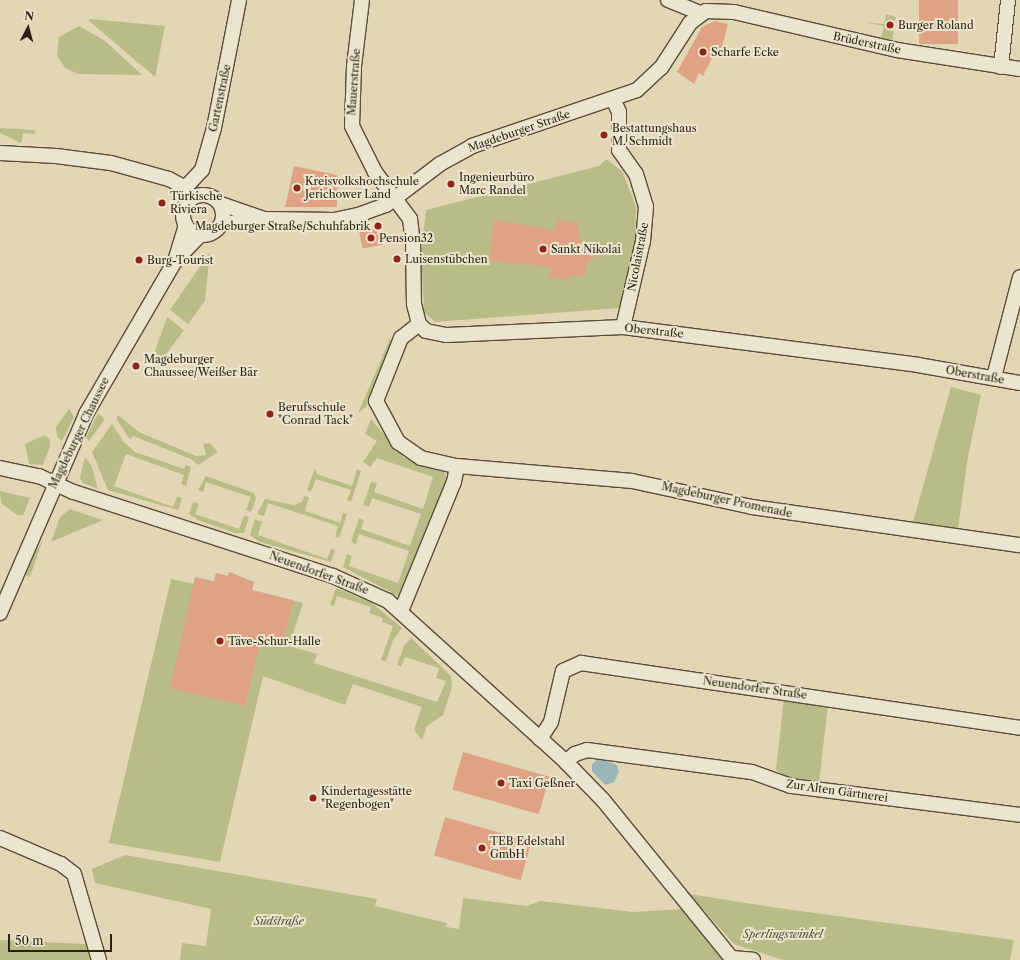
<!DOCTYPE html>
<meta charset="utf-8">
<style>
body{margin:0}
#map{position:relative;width:1020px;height:960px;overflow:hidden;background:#e2d7b4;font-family:"Libre Caslon Text",serif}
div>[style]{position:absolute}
.green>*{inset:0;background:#babc88}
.water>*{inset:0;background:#9bb6b9}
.building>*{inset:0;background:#e0a285;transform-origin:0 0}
.roads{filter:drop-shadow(1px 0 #5a4d3b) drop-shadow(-1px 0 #5a4d3b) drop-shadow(0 1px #5a4d3b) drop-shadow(0 -1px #5a4d3b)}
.minor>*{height:14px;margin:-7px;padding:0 7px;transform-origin:7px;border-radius:7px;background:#ece5ce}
.minor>.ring{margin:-7px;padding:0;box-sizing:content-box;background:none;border:14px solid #ece5ce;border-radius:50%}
.dots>*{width:11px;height:11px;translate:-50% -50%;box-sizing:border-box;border:2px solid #ece5ce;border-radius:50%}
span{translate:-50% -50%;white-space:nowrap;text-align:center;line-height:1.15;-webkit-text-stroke:4px #ece5ce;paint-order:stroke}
.poi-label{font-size:11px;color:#2c1f13}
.left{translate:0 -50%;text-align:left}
.right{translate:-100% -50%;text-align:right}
.street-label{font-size:11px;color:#2c1f13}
.park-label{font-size:11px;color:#574e36;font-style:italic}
.north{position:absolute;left:8px;top:8px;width:40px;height:40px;-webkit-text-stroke:3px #ece5ce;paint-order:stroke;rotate:6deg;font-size:11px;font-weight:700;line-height:16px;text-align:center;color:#2c1f13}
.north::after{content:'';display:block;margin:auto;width:14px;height:18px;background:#2c1f13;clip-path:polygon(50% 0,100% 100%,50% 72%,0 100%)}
.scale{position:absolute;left:8px;top:934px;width:104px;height:18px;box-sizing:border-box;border:2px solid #2c1f13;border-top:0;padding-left:5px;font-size:12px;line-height:14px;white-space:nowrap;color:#2c1f13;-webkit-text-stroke:3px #ece5ce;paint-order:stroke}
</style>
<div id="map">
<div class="green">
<div style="clip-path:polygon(886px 14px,896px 17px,895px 21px,888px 20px,886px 29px,894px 31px,892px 40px,881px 38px,884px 26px,863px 22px,884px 24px)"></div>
<div style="clip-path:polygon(90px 19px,165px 26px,155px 77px,88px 20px)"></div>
<div style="clip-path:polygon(79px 26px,104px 40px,142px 75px,78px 74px,65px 68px,57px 55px,59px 37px)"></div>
<div style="clip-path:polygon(0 128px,34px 130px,36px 134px,23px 133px,21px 143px,0 133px)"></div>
<div style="clip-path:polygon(606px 159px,622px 171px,636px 207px,635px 240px,619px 308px,435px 322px,424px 312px,421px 249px,426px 210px,599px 166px)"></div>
<div style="clip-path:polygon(210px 252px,205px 301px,188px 324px,170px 310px)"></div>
<div style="clip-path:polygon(167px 317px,184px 330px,161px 361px,154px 354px)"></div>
<div style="clip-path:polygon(390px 339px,393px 341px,366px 407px,358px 413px)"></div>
<div style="clip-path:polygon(951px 387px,981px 395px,968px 456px,958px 528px,913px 522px)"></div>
<div style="clip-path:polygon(69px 409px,74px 417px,62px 441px,57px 437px,56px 427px)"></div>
<div style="clip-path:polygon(98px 413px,105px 419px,89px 441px,86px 438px)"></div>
<div style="clip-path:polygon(118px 415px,139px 432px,196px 456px,206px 455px,203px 444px,210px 443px,218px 452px,198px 465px,191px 459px,133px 436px,131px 439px,128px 437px,116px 418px)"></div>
<div style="clip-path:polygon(371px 419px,404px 458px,444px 471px,448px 480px,398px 596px,343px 567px,347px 554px,352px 556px,349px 566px,398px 583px,409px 551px,359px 534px,356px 544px,351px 542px,359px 518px,364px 520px,361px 529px,410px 546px,421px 514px,372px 498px,369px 507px,363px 505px,371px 482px,377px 483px,374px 492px,423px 509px,433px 477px,377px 458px,370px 467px,363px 462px,377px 441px,365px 434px)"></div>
<div style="clip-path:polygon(112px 424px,123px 441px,135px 452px,184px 469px,186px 465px,191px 467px,186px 486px,181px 484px,184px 475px,126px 454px,114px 486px,173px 507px,177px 497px,182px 498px,178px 510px,108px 490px,92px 452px)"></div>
<div style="clip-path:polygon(45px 435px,50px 440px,50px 446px,43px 465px,29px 464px,25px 444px)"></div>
<div style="clip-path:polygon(85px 457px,92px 467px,98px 489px,83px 483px,80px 478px)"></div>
<div style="clip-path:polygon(315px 468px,317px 474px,352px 486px,357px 469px,361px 471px,351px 502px,347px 500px,351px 490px,316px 479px,311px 491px,307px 490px)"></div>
<div style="clip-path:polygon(206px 476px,254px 493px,256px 499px,251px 512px,246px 510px,251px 497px,206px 482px,203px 492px,198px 490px)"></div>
<div style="clip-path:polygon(0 491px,30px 498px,23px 515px,17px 515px,1px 503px)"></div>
<div style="clip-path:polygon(304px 496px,309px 497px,305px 511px,340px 523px,343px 513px,347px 514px,339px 538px,335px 537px,338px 526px,268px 503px,264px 516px,257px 514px,265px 499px,294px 505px,302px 502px)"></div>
<div style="clip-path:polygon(193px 502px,199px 504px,195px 514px,239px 529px,244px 516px,249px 517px,244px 533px,235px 533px,198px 520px,189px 514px)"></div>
<div style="clip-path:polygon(70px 509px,103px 520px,51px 542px,60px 517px)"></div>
<div style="clip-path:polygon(255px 519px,262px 522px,258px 535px,327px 559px,331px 549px,335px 550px,331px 562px,260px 542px,250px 535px)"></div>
<div style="clip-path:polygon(43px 539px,30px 577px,24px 574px,28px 566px)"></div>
<div style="clip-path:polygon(229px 572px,254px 582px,252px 590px,303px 603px,289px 646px,317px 654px,314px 663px,437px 702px,446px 681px,436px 678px,439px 668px,405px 657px,401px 667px,397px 665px,404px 646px,411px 638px,451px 676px,452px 687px,443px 715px,427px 726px,422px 740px,414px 730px,422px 707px,353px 684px,345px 705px,263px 676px,220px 862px,109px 843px,171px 579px,194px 584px,195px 577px,214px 581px,216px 573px,228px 576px)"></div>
<div style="clip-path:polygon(336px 588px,372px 603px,402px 628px,393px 640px,386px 661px,381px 660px,393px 626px,382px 622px,383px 618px,369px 613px,371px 607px,337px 596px,334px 606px,330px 605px)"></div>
<div style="clip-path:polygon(784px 698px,828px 704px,819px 783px,791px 780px,776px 770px)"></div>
<div style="clip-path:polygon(125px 855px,377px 899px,375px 906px,447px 923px,446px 927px,459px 929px,463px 898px,527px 906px,540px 901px,633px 912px,682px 909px,724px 960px,180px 960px,182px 943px,206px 946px,211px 909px,95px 883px,92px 869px)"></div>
<div style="clip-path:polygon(689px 894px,778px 908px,1014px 940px,1010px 960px,783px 960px,734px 944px)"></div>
<div style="clip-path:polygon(0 940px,86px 944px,90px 960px,0 960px)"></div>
</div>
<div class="water">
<div style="clip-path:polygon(599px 758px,617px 765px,619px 772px,614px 782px,605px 785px,592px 771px,592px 764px)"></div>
</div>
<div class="building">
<div style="left:919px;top:0;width:39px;height:44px"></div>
<div style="clip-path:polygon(715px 21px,728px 24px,721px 50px,714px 54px,703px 76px,699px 73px,694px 84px,677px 72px,702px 27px)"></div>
<div style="clip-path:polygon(294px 166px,337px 175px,337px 207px,285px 207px)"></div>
<div style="clip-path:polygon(494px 220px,555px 230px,557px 220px,577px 222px,581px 242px,590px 243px,596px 255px,587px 263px,585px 276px,570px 275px,570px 280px,549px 277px,551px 267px,489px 261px)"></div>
<div style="left:380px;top:228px;width:17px;height:21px;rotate:80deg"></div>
<div style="clip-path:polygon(229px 572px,254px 582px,252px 590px,293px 600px,283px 644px,261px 638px,245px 706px,170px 688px,195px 577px,214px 582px,216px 573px,228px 576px)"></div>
<div style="left:463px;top:752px;width:90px;height:39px;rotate:16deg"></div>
<div style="left:445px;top:817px;width:90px;height:40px;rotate:16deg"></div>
</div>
<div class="roads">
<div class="minor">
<div style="left:362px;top:0;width:66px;rotate:96.9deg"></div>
<div style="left:354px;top:66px;width:60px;rotate:91.9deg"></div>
<div style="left:352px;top:126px;width:51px;rotate:63.4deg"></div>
<div style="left:375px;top:172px;width:59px;rotate:53.3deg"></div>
<div style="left:410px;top:219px;width:23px;rotate:83deg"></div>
<div style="left:413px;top:242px;width:62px;rotate:89.1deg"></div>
<div style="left:414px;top:304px;width:21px;rotate:76deg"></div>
<div style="left:419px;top:324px;width:10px;rotate:45deg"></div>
<div style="left:426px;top:331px;width:21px;rotate:11deg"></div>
<div style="left:447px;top:335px;width:176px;rotate:-2.6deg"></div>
<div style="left:623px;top:327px;width:297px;rotate:7.3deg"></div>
<div style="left:918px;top:365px;width:104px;rotate:10deg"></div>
<div style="left:668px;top:0;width:35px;rotate:22deg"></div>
<div style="left:1001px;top:67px;width:67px;rotate:-84deg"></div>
<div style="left:613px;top:99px;width:14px;rotate:65deg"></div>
<div style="left:619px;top:112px;width:38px;rotate:90deg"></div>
<div style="left:619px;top:150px;width:29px;rotate:55deg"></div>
<div style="left:636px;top:174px;width:34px;rotate:73deg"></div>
<div style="left:646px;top:207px;width:34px;rotate:95deg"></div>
<div style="left:643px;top:241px;width:88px;rotate:103.1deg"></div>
<div style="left:0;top:153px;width:56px;rotate:3.1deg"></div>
<div style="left:56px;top:156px;width:55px;rotate:7.3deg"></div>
<div style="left:111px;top:163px;width:60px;rotate:15.4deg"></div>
<div style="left:169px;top:179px;width:18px;rotate:29deg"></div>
<div style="left:185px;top:188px;width:12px;rotate:55deg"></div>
<div style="left:185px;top:188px;width:25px;rotate:-47deg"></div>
<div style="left:202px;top:170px;width:44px;rotate:-74.1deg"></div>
<div style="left:214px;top:128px;width:130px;rotate:-78.9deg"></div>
<div class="ring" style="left:183px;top:195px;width:26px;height:26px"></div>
<div style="left:221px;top:204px;width:46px;rotate:19.2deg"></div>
<div style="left:222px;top:224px;width:42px;rotate:-6.8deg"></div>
<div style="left:264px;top:219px;width:70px;rotate:0.8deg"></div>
<div style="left:334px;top:220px;width:25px;rotate:-12deg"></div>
<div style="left:358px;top:215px;width:30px;rotate:-20deg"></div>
<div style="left:386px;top:205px;width:68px;rotate:-37.2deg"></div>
<div style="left:440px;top:164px;width:37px;rotate:-29deg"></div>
<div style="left:472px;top:146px;width:174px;rotate:-18.7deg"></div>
<div style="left:637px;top:90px;width:33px;rotate:-43deg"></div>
<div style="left:661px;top:68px;width:54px;rotate:-57.2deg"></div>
<div style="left:690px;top:23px;width:20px;rotate:-37deg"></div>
<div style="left:706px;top:11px;width:28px;rotate:2deg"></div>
<div style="left:734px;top:12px;width:167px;rotate:13.1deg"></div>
<div style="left:897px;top:50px;width:124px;rotate:8.8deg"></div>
<div style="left:175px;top:261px;width:37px;rotate:-73deg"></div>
<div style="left:419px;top:324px;width:23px;rotate:142deg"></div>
<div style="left:401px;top:338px;width:68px;rotate:111.6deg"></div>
<div style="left:376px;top:401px;width:47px;rotate:61.8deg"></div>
<div style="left:398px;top:442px;width:28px;rotate:35deg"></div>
<div style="left:421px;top:458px;width:37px;rotate:13deg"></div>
<div style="left:457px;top:466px;width:176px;rotate:4.9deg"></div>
<div style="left:632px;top:481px;width:123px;rotate:12.2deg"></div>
<div style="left:752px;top:507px;width:271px;rotate:8.1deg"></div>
<div style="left:994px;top:377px;width:103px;rotate:-75.4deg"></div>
<div style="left:0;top:468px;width:40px;rotate:12deg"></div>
<div style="left:39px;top:476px;width:38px;rotate:25deg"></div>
<div style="left:74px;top:492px;width:272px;rotate:18deg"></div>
<div style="left:333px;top:576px;width:60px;rotate:24.4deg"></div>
<div style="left:388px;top:601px;width:240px;rotate:42.1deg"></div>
<div style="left:566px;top:762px;width:53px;rotate:45.8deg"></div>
<div style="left:603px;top:800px;width:206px;rotate:50.9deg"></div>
<div style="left:401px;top:611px;width:139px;rotate:-67.7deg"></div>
<div style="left:454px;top:482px;width:16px;rotate:-79deg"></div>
<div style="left:0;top:613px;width:217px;rotate:-66.6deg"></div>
<div style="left:86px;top:414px;width:177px;rotate:-59.8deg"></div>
<div style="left:175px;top:261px;width:36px;rotate:-46deg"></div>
<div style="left:540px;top:739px;width:20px;rotate:-57deg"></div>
<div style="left:551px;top:722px;width:52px;rotate:-76.8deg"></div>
<div style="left:563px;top:671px;width:20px;rotate:-24deg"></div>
<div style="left:581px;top:663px;width:444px;rotate:8.4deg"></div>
<div style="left:566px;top:762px;width:12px;rotate:-42deg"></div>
<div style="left:575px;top:754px;width:13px;rotate:-18deg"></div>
<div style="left:587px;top:750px;width:166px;rotate:7.6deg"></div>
<div style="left:752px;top:772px;width:41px;rotate:19.7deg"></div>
<div style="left:791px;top:786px;width:231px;rotate:7.2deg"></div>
<div style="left:0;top:838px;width:66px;rotate:23.1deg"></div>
<div style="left:61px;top:864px;width:16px;rotate:38deg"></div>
<div style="left:74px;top:874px;width:90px;rotate:73.8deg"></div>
<div style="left:732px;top:958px;width:21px;rotate:5deg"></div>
</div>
</div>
<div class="dots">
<div style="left:890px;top:25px;background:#8f2418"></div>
<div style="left:703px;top:52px;background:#8f2418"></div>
<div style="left:604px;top:135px;background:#8f2418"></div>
<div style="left:451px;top:184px;background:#8f2418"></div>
<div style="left:297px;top:188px;background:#8f2418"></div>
<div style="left:162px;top:203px;background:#8f2418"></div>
<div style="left:378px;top:226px;background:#8f2418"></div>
<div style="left:371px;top:238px;background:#8f2418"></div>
<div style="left:543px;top:249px;background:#8f2418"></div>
<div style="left:397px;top:259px;background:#8f2418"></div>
<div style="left:139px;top:260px;background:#8f2418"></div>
<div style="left:136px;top:366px;background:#8f2418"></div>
<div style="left:270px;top:414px;background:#8f2418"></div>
<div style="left:220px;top:641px;background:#8f2418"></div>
<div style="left:501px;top:783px;background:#8f2418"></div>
<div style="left:313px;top:798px;background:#8f2418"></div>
<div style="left:482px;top:848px;background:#8f2418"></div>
</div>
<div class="poi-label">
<span class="left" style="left:898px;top:25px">Burger Roland</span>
<span class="left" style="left:711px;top:52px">Scharfe Ecke</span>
<span class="left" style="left:612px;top:135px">Bestattungshaus<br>M. Schmidt</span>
<span class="left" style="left:459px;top:184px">Ingenieurbüro<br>Marc Randel</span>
<span class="left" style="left:305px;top:188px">Kreisvolkshochschule<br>Jerichower Land</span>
<span class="left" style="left:170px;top:203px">Türkische<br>Riviera</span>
<span class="right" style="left:370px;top:226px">Magdeburger Straße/Schuhfabrik</span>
<span class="left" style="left:379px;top:238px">Pension32</span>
<span class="left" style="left:551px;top:249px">Sankt Nikolai</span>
<span class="left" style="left:405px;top:259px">Luisenstübchen</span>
<span class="left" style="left:147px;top:260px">Burg-Tourist</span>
<span class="left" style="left:144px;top:366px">Magdeburger<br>Chaussee/Weißer Bär</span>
<span class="left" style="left:278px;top:414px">Berufsschule<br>"Conrad Tack"</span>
<span class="left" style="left:228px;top:641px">Täve-Schur-Halle</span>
<span class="left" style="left:509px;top:783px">Taxi Geßner</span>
<span class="left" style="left:321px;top:798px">Kindertagesstätte<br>"Regenbogen"</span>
<span class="left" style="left:490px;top:848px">TEB Edelstahl<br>GmbH</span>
</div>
<div class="street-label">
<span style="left:867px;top:43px;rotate:12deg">Brüderstraße</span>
<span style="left:354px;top:82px;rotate:-86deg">Mauerstraße</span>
<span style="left:220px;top:98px;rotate:-78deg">Gartenstraße</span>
<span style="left:519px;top:131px;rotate:-19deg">Magdeburger Straße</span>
<span style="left:638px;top:257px;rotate:-79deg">Nicolaistraße</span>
<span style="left:654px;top:331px;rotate:6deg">Oberstraße</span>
<span style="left:975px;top:375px;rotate:10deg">Oberstraße</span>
<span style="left:79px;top:433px;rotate:-64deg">Magdeburger Chaussee</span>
<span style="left:727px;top:500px;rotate:12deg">Magdeburger Promenade</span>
<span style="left:319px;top:573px;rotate:20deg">Neuendorfer Straße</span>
<span style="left:755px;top:688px;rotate:8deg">Neuendorfer Straße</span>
<span style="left:837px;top:791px;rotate:8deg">Zur Alten Gärtnerei</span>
</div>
<div class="park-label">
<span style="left:279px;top:921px">Südstraße</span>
<span style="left:783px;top:934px">Sperlingswinkel</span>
</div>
<div class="north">N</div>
<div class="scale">50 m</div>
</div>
